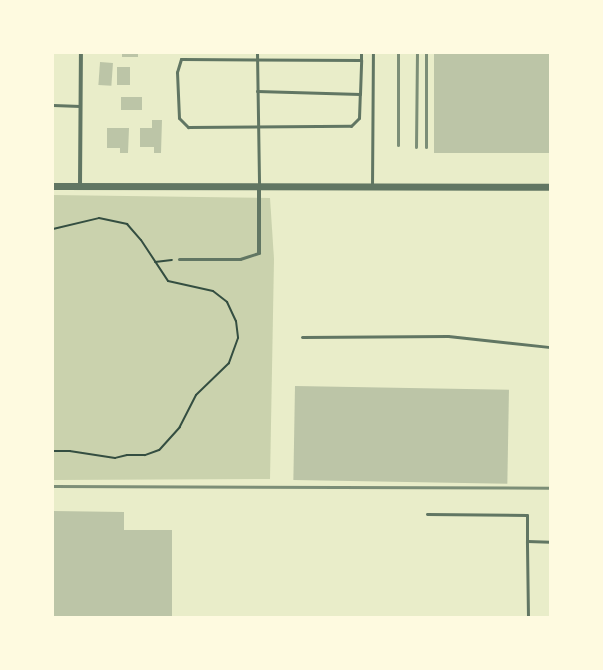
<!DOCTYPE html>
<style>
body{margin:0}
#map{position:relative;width:603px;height:670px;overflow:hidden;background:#e9edc9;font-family:Arial,sans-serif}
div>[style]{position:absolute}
.green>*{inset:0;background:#cad2ad}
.building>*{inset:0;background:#bcc5a7;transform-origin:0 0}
.path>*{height:2px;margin:-1px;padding:0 1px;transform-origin:1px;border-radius:1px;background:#344e41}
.service>*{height:3px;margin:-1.5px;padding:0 1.5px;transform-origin:1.5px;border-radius:1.5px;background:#617663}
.minor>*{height:4px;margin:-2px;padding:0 2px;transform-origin:2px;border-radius:2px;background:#617663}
.tertiary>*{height:7px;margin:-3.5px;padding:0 3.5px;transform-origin:3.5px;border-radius:3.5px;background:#617663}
.rail>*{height:3px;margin:-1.5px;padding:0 1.5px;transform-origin:1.5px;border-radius:1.5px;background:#7c8e77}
span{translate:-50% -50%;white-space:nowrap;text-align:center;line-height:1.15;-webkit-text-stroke:4px #fefae0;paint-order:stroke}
.frame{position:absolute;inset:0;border:54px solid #fefae0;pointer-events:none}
</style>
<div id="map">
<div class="green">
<div style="clip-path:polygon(53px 195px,270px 198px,274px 259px,270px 479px,53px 480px)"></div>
</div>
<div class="building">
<div style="left:122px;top:53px;width:16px;height:4px"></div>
<div style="left:434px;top:53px;width:116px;height:100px"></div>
<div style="left:100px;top:62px;width:13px;height:23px;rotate:4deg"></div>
<div style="left:117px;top:67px;width:13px;height:18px"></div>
<div style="left:121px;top:97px;width:21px;height:13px"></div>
<div style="clip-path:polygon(152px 120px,162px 120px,161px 153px,154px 153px,154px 147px,140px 147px,140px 128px,152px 128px)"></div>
<div style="clip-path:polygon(107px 128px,129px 128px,128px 153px,120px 153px,120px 148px,107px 148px)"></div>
<div style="left:295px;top:386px;width:214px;height:94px;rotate:1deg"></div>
<div style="clip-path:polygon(53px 511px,124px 512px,124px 530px,172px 530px,172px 617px,53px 617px)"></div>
</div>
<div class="path">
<div style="left:53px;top:229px;width:47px;rotate:-13.4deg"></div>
<div style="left:99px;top:218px;width:29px;rotate:12deg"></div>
<div style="left:127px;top:224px;width:21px;rotate:49deg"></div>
<div style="left:141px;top:240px;width:49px;rotate:56.6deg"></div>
<div style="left:168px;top:281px;width:46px;rotate:12.5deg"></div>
<div style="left:213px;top:291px;width:18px;rotate:38deg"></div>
<div style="left:227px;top:302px;width:21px;rotate:65deg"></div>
<div style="left:236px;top:321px;width:17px;rotate:83deg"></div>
<div style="left:238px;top:338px;width:27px;rotate:110deg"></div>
<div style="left:229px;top:363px;width:46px;rotate:135.9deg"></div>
<div style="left:196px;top:395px;width:36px;rotate:117deg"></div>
<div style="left:180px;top:427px;width:31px;rotate:132deg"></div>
<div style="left:159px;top:450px;width:15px;rotate:160deg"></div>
<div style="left:145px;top:455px;width:18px;rotate:180deg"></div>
<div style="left:127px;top:455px;width:12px;rotate:166deg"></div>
<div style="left:115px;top:458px;width:46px;rotate:-171.2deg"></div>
<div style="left:70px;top:451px;width:17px;rotate:180deg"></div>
<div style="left:155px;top:262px;width:17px;rotate:-7deg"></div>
</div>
<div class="service">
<div style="left:257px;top:53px;width:134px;rotate:89.1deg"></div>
<div style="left:361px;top:60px;width:180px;rotate:-179.7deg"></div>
<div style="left:181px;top:59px;width:14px;rotate:107deg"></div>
<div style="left:177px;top:72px;width:46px;rotate:87.5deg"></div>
<div style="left:179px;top:118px;width:13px;rotate:45deg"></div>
<div style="left:188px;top:127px;width:163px;rotate:-0.4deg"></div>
<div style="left:351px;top:126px;width:11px;rotate:-45deg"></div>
<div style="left:359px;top:118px;width:24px;rotate:-88deg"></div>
<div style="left:360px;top:94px;width:34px;rotate:-88deg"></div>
<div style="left:361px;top:60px;width:7px;rotate:-90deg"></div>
<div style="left:257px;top:91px;width:103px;rotate:1.7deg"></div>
<div style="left:53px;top:105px;width:27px;rotate:2deg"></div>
<div style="left:372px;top:187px;width:134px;rotate:-89.6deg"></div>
<div style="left:179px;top:259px;width:61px"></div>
<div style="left:240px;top:259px;width:20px;rotate:-18deg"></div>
<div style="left:302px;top:337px;width:146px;rotate:-0.4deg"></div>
<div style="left:448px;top:336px;width:103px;rotate:6.2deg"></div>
<div style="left:427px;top:514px;width:100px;rotate:0.6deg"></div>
<div style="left:527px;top:515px;width:26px;rotate:90deg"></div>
<div style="left:528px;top:617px;width:76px;rotate:-90.8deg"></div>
<div style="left:527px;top:541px;width:23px;rotate:2deg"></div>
</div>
<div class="minor">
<div style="left:80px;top:186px;width:133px;rotate:-89.6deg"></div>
<div style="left:259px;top:253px;width:66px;rotate:-90deg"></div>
</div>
<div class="tertiary">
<div style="left:53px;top:186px;width:497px;rotate:0.1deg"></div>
</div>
<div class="rail">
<div style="left:398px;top:145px;width:92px;rotate:-90deg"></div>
<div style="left:416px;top:147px;width:94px;rotate:-89.4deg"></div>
<div style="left:426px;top:147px;width:94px;rotate:-90deg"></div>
<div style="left:53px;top:486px;width:497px;rotate:0.2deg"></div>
</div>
<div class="frame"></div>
</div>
